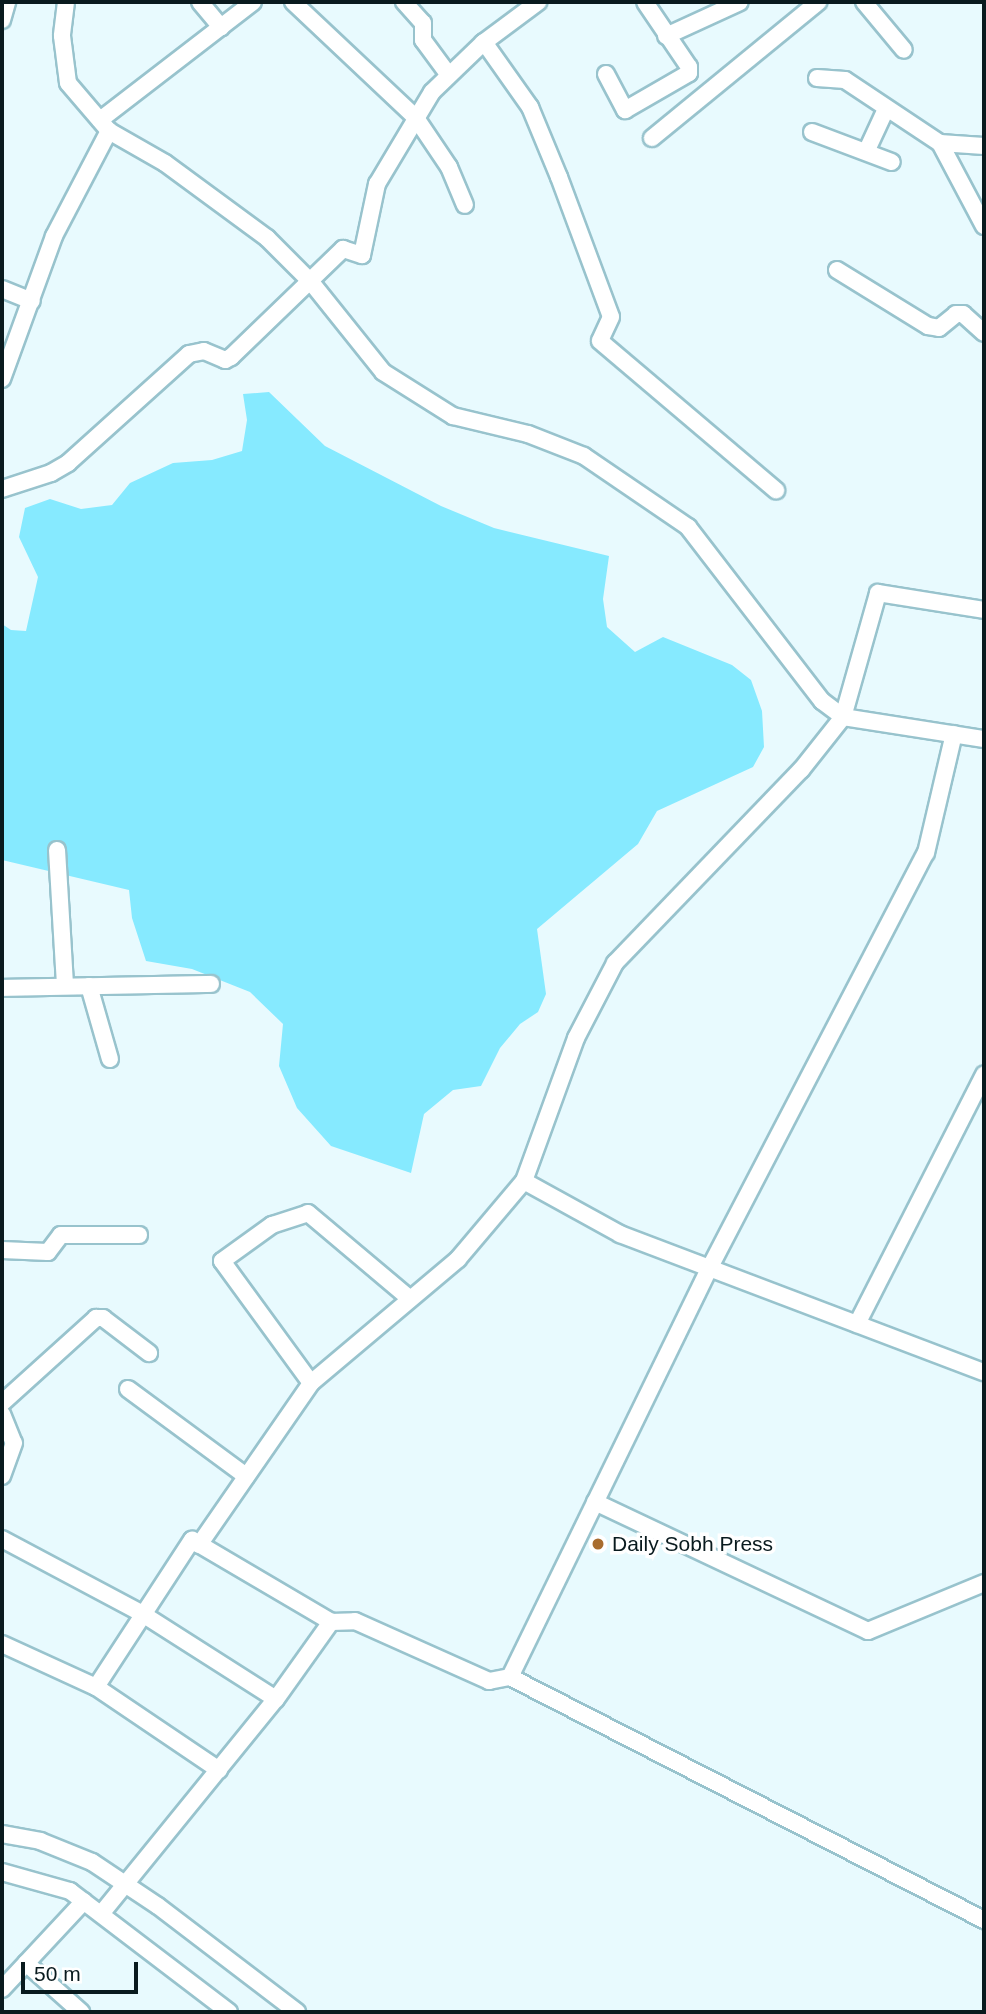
<!DOCTYPE html>
<style>
body{margin:0}
#map{position:relative;width:986px;height:2014px;overflow:hidden;background:#e8fafe;font-family:Helvetica,sans-serif}
div>[style]{position:absolute}
.water>*{inset:0;background:#86eaff}
.roads{filter:drop-shadow(2px 0 #98c3cd) drop-shadow(-2px 0 #98c3cd) drop-shadow(0 2px #98c3cd) drop-shadow(0 -2px #98c3cd)}
.minor>*{height:16px;margin:-8px;padding:0 8px;transform-origin:8px;border-radius:8px;background:#fff}
.dots>*{width:19px;height:19px;translate:-50% -50%;box-sizing:border-box;border:4px solid #fff;border-radius:50%}
span{translate:-50% -50%;white-space:nowrap;text-align:center;line-height:1.15;-webkit-text-stroke:7px #fff;paint-order:stroke}
.poi-label{font-size:21px;color:#091a1e}
.left{translate:0 -50%;text-align:left}
.frame{position:absolute;inset:0;border:4px solid #091a1e;pointer-events:none}
.scale{position:absolute;left:21px;top:1962px;width:117px;height:32px;box-sizing:border-box;border:4px solid #091a1e;border-top:0;padding-left:9px;font-size:21px;line-height:24px;white-space:nowrap;color:#091a1e;-webkit-text-stroke:5px #fff;paint-order:stroke}
</style>
<div id="map">
<div class="water">
<div style="clip-path:polygon(269px 392px,325px 446px,441px 506px,494px 528px,609px 556px,603px 599px,607px 627px,635px 652px,663px 637px,732px 665px,751px 680px,762px 711px,764px 747px,753px 767px,657px 811px,638px 844px,537px 929px,546px 994px,538px 1012px,520px 1024px,500px 1048px,481px 1086px,453px 1090px,424px 1114px,411px 1173px,331px 1146px,297px 1108px,279px 1066px,283px 1024px,250px 992px,192px 969px,146px 961px,132px 918px,129px 890px,2px 860px,2px 624px,11px 630px,26px 631px,38px 577px,19px 537px,25px 508px,50px 499px,81px 509px,112px 505px,130px 483px,173px 463px,212px 460px,242px 451px,247px 420px,243px 394px)"></div>
</div>
<div class="roads">
<div class="minor">
<div style="left:66px;top:2px;width:34px;rotate:97deg"></div>
<div style="left:62px;top:36px;width:47px;rotate:82.7deg"></div>
<div style="left:68px;top:83px;width:63px;rotate:49.5deg"></div>
<div style="left:109px;top:131px;width:64px;rotate:29.7deg"></div>
<div style="left:165px;top:163px;width:127px;rotate:36.3deg"></div>
<div style="left:267px;top:238px;width:62px;rotate:45deg"></div>
<div style="left:311px;top:282px;width:115px;rotate:51.3deg"></div>
<div style="left:383px;top:372px;width:83px;rotate:32.2deg"></div>
<div style="left:453px;top:416px;width:77px;rotate:13.5deg"></div>
<div style="left:528px;top:434px;width:60px;rotate:21.4deg"></div>
<div style="left:584px;top:456px;width:126px;rotate:34.3deg"></div>
<div style="left:688px;top:527px;width:220px;rotate:52.4deg"></div>
<div style="left:822px;top:701px;width:26px;rotate:37deg"></div>
<div style="left:843px;top:717px;width:143px;rotate:8.9deg"></div>
<div style="left:200px;top:2px;width:33px;rotate:50deg"></div>
<div style="left:293px;top:2px;width:169px;rotate:43.3deg"></div>
<div style="left:416px;top:118px;width:59px;rotate:56deg"></div>
<div style="left:449px;top:167px;width:41px;rotate:67.2deg"></div>
<div style="left:404px;top:2px;width:28px;rotate:48deg"></div>
<div style="left:423px;top:23px;width:17px;rotate:90deg"></div>
<div style="left:423px;top:40px;width:42px;rotate:53.7deg"></div>
<div style="left:864px;top:2px;width:62px;rotate:50.2deg"></div>
<div style="left:2px;top:20px;width:19px;rotate:-74deg"></div>
<div style="left:666px;top:36px;width:81px;rotate:-24.7deg"></div>
<div style="left:484px;top:42px;width:80px;rotate:54.7deg"></div>
<div style="left:530px;top:107px;width:76px;rotate:67.5deg"></div>
<div style="left:559px;top:177px;width:149px;rotate:69.6deg"></div>
<div style="left:611px;top:317px;width:26px;rotate:115deg"></div>
<div style="left:600px;top:341px;width:231px;rotate:40.3deg"></div>
<div style="left:606px;top:74px;width:41px;rotate:62.2deg"></div>
<div style="left:625px;top:110px;width:74px;rotate:-30deg"></div>
<div style="left:689px;top:73px;width:6px;rotate:-90deg"></div>
<div style="left:689px;top:67px;width:78px;rotate:-124.1deg"></div>
<div style="left:817px;top:78px;width:28px;rotate:4deg"></div>
<div style="left:845px;top:80px;width:114px;rotate:33.6deg"></div>
<div style="left:940px;top:143px;width:44px;rotate:3.9deg"></div>
<div style="left:100px;top:120px;width:193px;rotate:-37.6deg"></div>
<div style="left:812px;top:132px;width:85px;rotate:20.6deg"></div>
<div style="left:652px;top:138px;width:215px;rotate:-39.3deg"></div>
<div style="left:940px;top:143px;width:94px;rotate:62.1deg"></div>
<div style="left:867px;top:150px;width:45px;rotate:-65.1deg"></div>
<div style="left:837px;top:270px;width:107px;rotate:31.6deg"></div>
<div style="left:928px;top:326px;width:11px;rotate:10deg"></div>
<div style="left:939px;top:328px;width:22px;rotate:-39deg"></div>
<div style="left:956px;top:314px;width:7px"></div>
<div style="left:963px;top:314px;width:28px;rotate:42deg"></div>
<div style="left:2px;top:289px;width:32px;rotate:22deg"></div>
<div style="left:2px;top:379px;width:152px;rotate:-70deg"></div>
<div style="left:54px;top:236px;width:119px;rotate:-62.4deg"></div>
<div style="left:2px;top:489px;width:52px;rotate:-18.1deg"></div>
<div style="left:51px;top:473px;width:20px;rotate:-30deg"></div>
<div style="left:68px;top:463px;width:163px;rotate:-42deg"></div>
<div style="left:189px;top:354px;width:15px;rotate:-11deg"></div>
<div style="left:204px;top:351px;width:23px;rotate:23deg"></div>
<div style="left:225px;top:360px;width:7px;rotate:-27deg"></div>
<div style="left:231px;top:357px;width:156px;rotate:-44deg"></div>
<div style="left:343px;top:249px;width:20px;rotate:18deg"></div>
<div style="left:362px;top:255px;width:73px;rotate:-78.1deg"></div>
<div style="left:377px;top:184px;width:107px;rotate:-59.1deg"></div>
<div style="left:432px;top:92px;width:71px;rotate:-43.9deg"></div>
<div style="left:483px;top:43px;width:69px;rotate:-36.7deg"></div>
<div style="left:57px;top:850px;width:136px;rotate:86.6deg"></div>
<div style="left:89px;top:986px;width:76px;rotate:74deg"></div>
<div style="left:2px;top:988px;width:209px;rotate:-1.1deg"></div>
<div style="left:524px;top:1181px;width:110px;rotate:28.9deg"></div>
<div style="left:620px;top:1234px;width:389px;rotate:20.8deg"></div>
<div style="left:2px;top:1250px;width:46px;rotate:2.5deg"></div>
<div style="left:48px;top:1252px;width:21px;rotate:-53deg"></div>
<div style="left:61px;top:1235px;width:78px"></div>
<div style="left:857px;top:1324px;width:280px;rotate:-63deg"></div>
<div style="left:311px;top:1383px;width:151px;rotate:-126.1deg"></div>
<div style="left:222px;top:1261px;width:62px;rotate:-35.8deg"></div>
<div style="left:272px;top:1225px;width:38px;rotate:-18deg"></div>
<div style="left:308px;top:1213px;width:133px;rotate:40.1deg"></div>
<div style="left:128px;top:1389px;width:147px;rotate:36.4deg"></div>
<div style="left:2px;top:1403px;width:127px;rotate:-42.1deg"></div>
<div style="left:96px;top:1318px;width:7px"></div>
<div style="left:103px;top:1318px;width:58px;rotate:37.3deg"></div>
<div style="left:2px;top:1414px;width:31px;rotate:68deg"></div>
<div style="left:14px;top:1443px;width:35px;rotate:110deg"></div>
<div style="left:595px;top:1502px;width:302px;rotate:25.3deg"></div>
<div style="left:868px;top:1631px;width:126px;rotate:-22.5deg"></div>
<div style="left:2px;top:1539px;width:157px;rotate:28deg"></div>
<div style="left:141px;top:1613px;width:160px;rotate:32.5deg"></div>
<div style="left:199px;top:1545px;width:197px;rotate:-55.3deg"></div>
<div style="left:311px;top:1383px;width:192px;rotate:-40.1deg"></div>
<div style="left:458px;top:1259px;width:102px;rotate:-49.8deg"></div>
<div style="left:524px;top:1181px;width:152px;rotate:-70deg"></div>
<div style="left:576px;top:1038px;width:85px;rotate:-62.5deg"></div>
<div style="left:615px;top:963px;width:268px;rotate:-46.1deg"></div>
<div style="left:801px;top:770px;width:68px;rotate:-51.6deg"></div>
<div style="left:843px;top:717px;width:129px;rotate:-74.2deg"></div>
<div style="left:878px;top:593px;width:107px;rotate:9.1deg"></div>
<div style="left:2px;top:1644px;width:103px;rotate:24.6deg"></div>
<div style="left:510px;top:1677px;width:454px;rotate:-64deg"></div>
<div style="left:709px;top:1269px;width:469px;rotate:-62.5deg"></div>
<div style="left:926px;top:853px;width:122px;rotate:-76.8deg"></div>
<div style="left:219px;top:1770px;width:148px;rotate:-146deg"></div>
<div style="left:96px;top:1687px;width:176px;rotate:-56.9deg"></div>
<div style="left:192px;top:1540px;width:161px;rotate:30.5deg"></div>
<div style="left:331px;top:1622px;width:24px;rotate:-2deg"></div>
<div style="left:355px;top:1621px;width:147px;rotate:24.1deg"></div>
<div style="left:489px;top:1681px;width:21px;rotate:-11deg"></div>
<div style="left:510px;top:1677px;width:533px;rotate:27.14deg"></div>
<div style="left:2px;top:1834px;width:39px;rotate:10deg"></div>
<div style="left:40px;top:1841px;width:56px;rotate:22deg"></div>
<div style="left:92px;top:1862px;width:79px;rotate:33.7deg"></div>
<div style="left:158px;top:1906px;width:175px;rotate:37.3deg"></div>
<div style="left:2px;top:1872px;width:71px;rotate:15.6deg"></div>
<div style="left:70px;top:1891px;width:200px;rotate:37.3deg"></div>
<div style="left:101px;top:1914px;width:277px;rotate:-50.9deg"></div>
<div style="left:276px;top:1699px;width:95px;rotate:-54.5deg"></div>
<div style="left:26px;top:1963px;width:74px;rotate:41.7deg"></div>
<div style="left:2px;top:1989px;width:120px;rotate:-47deg"></div>
</div>
</div>
<div class="dots">
<div style="left:598px;top:1544px;background:#a86c2e"></div>
</div>
<div class="poi-label">
<span class="left" style="left:612px;top:1544px">Daily Sobh Press</span>
</div>
<div class="frame"></div>
<div class="scale">50 m</div>
</div>
